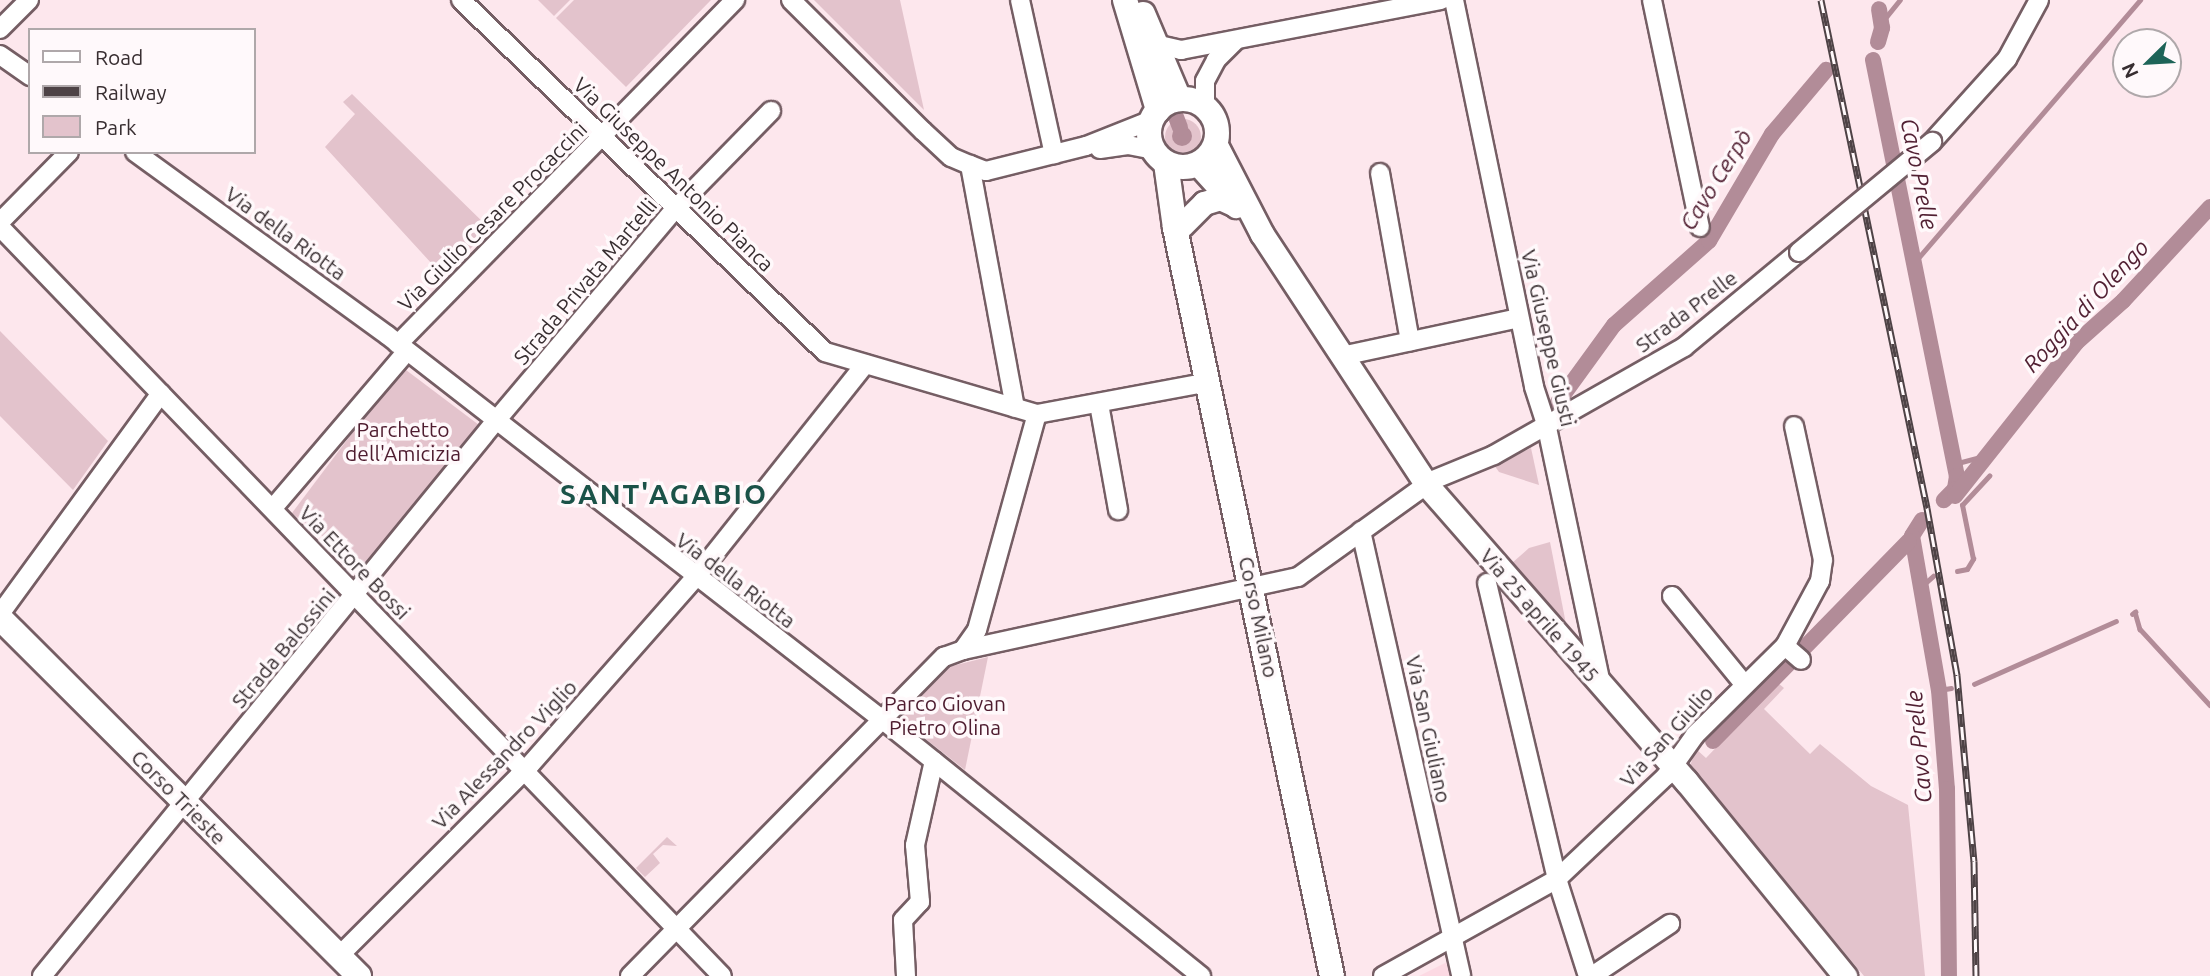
<!DOCTYPE html>
<meta charset="utf-8">
<style>
body{margin:0}
#map{position:relative;width:2210px;height:976px;overflow:hidden;background:#fde7ed;font-family:Ubuntu,sans-serif}
div>[style]{position:absolute}
.built>*{inset:0;background:#fcd9e3}
.green>*{inset:0;background:#e3c3cc;transform-origin:0 0}
.round{border-radius:50%}
.water>*{inset:0;background:#b28c98}
.stream>*{height:4.5px;margin:-2.25px;padding:0 2.25px;transform-origin:2.25px;border-radius:2.25px;background:#b28c98}
.canal>*{height:16px;margin:-8px;padding:0 8px;transform-origin:8px;border-radius:8px;background:#b28c98}
.roads{filter:drop-shadow(2px 0 #755e64) drop-shadow(-2px 0 #755e64) drop-shadow(0 2px #755e64) drop-shadow(0 -2px #755e64)}
.minor>*{height:18px;margin:-9px;padding:0 9px;transform-origin:9px;border-radius:9px;background:#fff}
.tertiary>*{height:23px;margin:-11.5px;padding:0 11.5px;transform-origin:11.5px;border-radius:11.5px;background:#fff}
.secondary>*{height:24px;margin:-12px;padding:0 12px;transform-origin:12px;border-radius:12px;background:#fff}
.secondary>.ring{margin:-12px;padding:0;box-sizing:content-box;background:none;border:24px solid #fff;border-radius:50%}
.rail>*{height:7px;margin-top:-3.5px;transform-origin:0;background:repeating-linear-gradient(90deg,#fff9fb 0 13px,#4e4346 0 26px);box-sizing:border-box;border-block:2px solid #4e4346}
.bridges{filter:drop-shadow(2px 0 #755e64) drop-shadow(-2px 0 #755e64) drop-shadow(0 2px #755e64) drop-shadow(0 -2px #755e64)}
.minor-bridge>*{height:18px;margin:-9px;padding:0 9px;transform-origin:9px;border-radius:9px;background:#fff}
span{translate:-50% -50%;white-space:nowrap;text-align:center;line-height:1.15;-webkit-text-stroke:7px #fff9fb;paint-order:stroke}
.street-label{font-size:21px;color:#382e31}
.park-label{font-size:21px;color:#4e1c2f}
.water-label{font-size:23px;color:#511f32;font-style:italic}
.district-label{font-size:28px;color:#1b5248;font-weight:700;letter-spacing:2px}
.legend{position:absolute;left:28px;top:28px;width:228px;height:126px;box-sizing:border-box;background:#fff9fb;border:2px solid #afa8aa;margin:0;padding:9px 12px;list-style:none;font-size:21px;color:#382e31}
.legend li{display:flex;align-items:center;gap:14px;height:35px}
.legend b{width:35px;border:2px solid #afa8aa}
.north{position:absolute;left:2112px;top:28px;width:70px;height:70px;box-sizing:border-box;background:#fff9fb;border:2px solid #afa8aa;border-radius:50%;rotate:246deg;font-size:19px;font-weight:700;line-height:28px;text-align:center;color:#382e31}
.north::after{content:'';display:block;margin:auto;width:24px;height:32px;background:#1e6458;clip-path:polygon(50% 0,100% 100%,50% 72%,0 100%)}
</style>
<div id="map">
<div class="built">
<div style="clip-path:polygon(1447px 962px,1450px 976px,1419px 976px)"></div>
</div>
<div class="green">
<div style="clip-path:polygon(538px 0,570px 0,554px 16px)"></div>
<div style="clip-path:polygon(574px 0,711px 0,626px 87px,556px 18px)"></div>
<div style="clip-path:polygon(814px 0,900px 0,924px 110px)"></div>
<div style="clip-path:polygon(352px 94px,490px 229px,443px 276px,325px 147px,355px 114px,343px 102px)"></div>
<div class="round" style="left:1165px;top:119px;width:36px;height:36px"></div>
<div style="clip-path:polygon(0 331px,108px 441px,73px 490px,0 416px)"></div>
<div style="left:402px;top:367px;width:96px;height:183px;rotate:37deg"></div>
<div style="clip-path:polygon(1531px 448px,1539px 485px,1499px 472px,1494px 465px)"></div>
<div style="clip-path:polygon(1550px 542px,1566px 624px,1512px 563px,1529px 548px)"></div>
<div style="clip-path:polygon(988px 657px,965px 770px,899px 718px,948px 667px)"></div>
<div style="clip-path:polygon(1778px 683px,1784px 688px,1764px 709px,1810px 754px,1820px 744px,1871px 786px,1908px 805px,1925px 976px,1864px 976px,1690px 766px,1696px 749px,1706px 758px)"></div>
<div style="clip-path:polygon(667px 837px,677px 846px,663px 845px,653px 854px,660px 863px,645px 877px,636px 868px)"></div>
</div>
<div class="water">
<div class="round" style="left:1172px;top:126px;width:20px;height:20px"></div>
</div>
<div class="stream">
<div style="left:1882px;top:22px;width:28px;rotate:-51deg"></div>
<div style="left:1913px;top:264px;width:348px;rotate:-49.3deg"></div>
<div style="left:1954px;top:464px;width:35px;rotate:-15deg"></div>
<div style="left:1957px;top:571px;width:10px;rotate:-11deg"></div>
<div style="left:1967px;top:569px;width:12px;rotate:-59deg"></div>
<div style="left:1973px;top:559px;width:55px;rotate:-101.5deg"></div>
<div style="left:1962px;top:505px;width:40px;rotate:-47deg"></div>
<div style="left:1922px;top:586px;width:15px;rotate:-42deg"></div>
<div style="left:2132px;top:614px;width:4px;rotate:-34deg"></div>
<div style="left:2135px;top:612px;width:18px;rotate:74deg"></div>
<div style="left:2140px;top:629px;width:103px;rotate:47.4deg"></div>
<div style="left:1974px;top:684px;width:155px;rotate:-23.9deg"></div>
<div style="left:1939px;top:690px;width:12px;rotate:-9deg"></div>
</div>
<div class="canal">
<div style="left:1878px;top:42px;width:15px;rotate:-74deg"></div>
<div style="left:1882px;top:28px;width:19px;rotate:-99deg"></div>
<div style="left:1873px;top:60px;width:424px;rotate:78.6deg"></div>
<div style="left:1957px;top:476px;width:13px;rotate:99deg"></div>
<div style="left:1955px;top:489px;width:16px;rotate:135deg"></div>
<div style="left:1166px;top:91px;width:39px;rotate:69deg"></div>
<div style="left:1558px;top:402px;width:95px;rotate:-54deg"></div>
<div style="left:1614px;top:325px;width:127px;rotate:-41.5deg"></div>
<div style="left:1709px;top:241px;width:124px;rotate:-59.5deg"></div>
<div style="left:1772px;top:134px;width:84px;rotate:-49.8deg"></div>
<div style="left:1955px;top:496px;width:196px;rotate:-51.6deg"></div>
<div style="left:2077px;top:342px;width:62px;rotate:-41.7deg"></div>
<div style="left:2123px;top:301px;width:128px;rotate:-47.2deg"></div>
<div style="left:1922px;top:520px;width:19px;rotate:122deg"></div>
<div style="left:1912px;top:536px;width:156px;rotate:80.1deg"></div>
<div style="left:1939px;top:690px;width:99px;rotate:85.4deg"></div>
<div style="left:1947px;top:789px;width:187px;rotate:89.4deg"></div>
<div style="left:1713px;top:741px;width:280px;rotate:-45.6deg"></div>
</div>
<div class="roads">
<div class="minor">
<div style="left:461px;top:0;width:506px;rotate:44.04deg"></div>
<div style="left:825px;top:352px;width:221px;rotate:16.3deg"></div>
<div style="left:1037px;top:414px;width:176px;rotate:-10.5deg"></div>
<div style="left:791px;top:0;width:186px;rotate:44.8deg"></div>
<div style="left:923px;top:131px;width:38px;rotate:43deg"></div>
<div style="left:951px;top:157px;width:21px;rotate:23deg"></div>
<div style="left:970px;top:165px;width:17px;rotate:21deg"></div>
<div style="left:986px;top:171px;width:103px;rotate:-14deg"></div>
<div style="left:1086px;top:146px;width:71px;rotate:-21.5deg"></div>
<div style="left:1020px;top:0;width:158px;rotate:77.6deg"></div>
<div style="left:1454px;top:0;width:395px;rotate:78.3deg"></div>
<div style="left:1534px;top:387px;width:38px;rotate:72deg"></div>
<div style="left:1546px;top:423px;width:267px;rotate:78.1deg"></div>
<div style="left:1652px;top:0;width:232px;rotate:78.1deg"></div>
<div style="left:0;top:29px;width:41px;rotate:-45deg"></div>
<div style="left:1155px;top:44px;width:27px;rotate:13deg"></div>
<div style="left:1181px;top:50px;width:265px;rotate:-10.9deg"></div>
<div style="left:0;top:55px;width:37px;rotate:35deg"></div>
<div style="left:1205px;top:107px;width:26px;rotate:-90deg"></div>
<div style="left:1205px;top:81px;width:24px;rotate:-62deg"></div>
<div style="left:1216px;top:60px;width:27px;rotate:-45deg"></div>
<div style="left:1932px;top:142px;width:112px;rotate:-47.9deg"></div>
<div style="left:2007px;top:59px;width:67px;rotate:-61.5deg"></div>
<div style="left:1100px;top:149px;width:28px;rotate:-8deg"></div>
<div style="left:1128px;top:145px;width:25px;rotate:11deg"></div>
<div style="left:135px;top:152px;width:311px;rotate:36deg"></div>
<div style="left:387px;top:335px;width:629px;rotate:37.84deg"></div>
<div style="left:884px;top:721px;width:407px;rotate:38.8deg"></div>
<div style="left:970px;top:165px;width:247px;rotate:79.5deg"></div>
<div style="left:1380px;top:173px;width:171px;rotate:79.9deg"></div>
<div style="left:0;top:222px;width:98px;rotate:-45.4deg"></div>
<div style="left:0;top:227px;width:1040px;rotate:46.05deg"></div>
<div style="left:398px;top:344px;width:482px;rotate:-45.6deg"></div>
<div style="left:1342px;top:356px;width:181px;rotate:-12.1deg"></div>
<div style="left:1099px;top:404px;width:108px;rotate:79.8deg"></div>
<div style="left:273px;top:508px;width:206px;rotate:-49.5deg"></div>
<div style="left:1361px;top:531px;width:456px;rotate:77.3deg"></div>
<div style="left:1487px;top:583px;width:304px;rotate:76.7deg"></div>
<div style="left:1557px;top:879px;width:102px;rotate:72.3deg"></div>
<div style="left:1672px;top:596px;width:114px;rotate:50.7deg"></div>
<div style="left:0;top:614px;width:273px;rotate:-53.9deg"></div>
<div style="left:1785px;top:646px;width:21px;rotate:41deg"></div>
<div style="left:963px;top:650px;width:343px;rotate:-12.3deg"></div>
<div style="left:1298px;top:577px;width:166px;rotate:-35.7deg"></div>
<div style="left:1433px;top:480px;width:66px;rotate:-22.3deg"></div>
<div style="left:1494px;top:455px;width:219px;rotate:-29.6deg"></div>
<div style="left:1684px;top:347px;width:149px;rotate:-39.6deg"></div>
<div style="left:339px;top:956px;width:270px;rotate:-45deg"></div>
<div style="left:530px;top:765px;width:249px;rotate:-48.6deg"></div>
<div style="left:695px;top:578px;width:273px;rotate:-51.5deg"></div>
<div style="left:42px;top:976px;width:714px;rotate:-50.74deg"></div>
<div style="left:494px;top:423px;width:282px;rotate:-49.8deg"></div>
<div style="left:676px;top:208px;width:136px;rotate:-45.6deg"></div>
<div style="left:630px;top:976px;width:448px;rotate:-45.5deg"></div>
<div style="left:944px;top:657px;width:20px;rotate:-20deg"></div>
<div style="left:963px;top:650px;width:24px;rotate:-55deg"></div>
<div style="left:977px;top:630px;width:224px;rotate:-74.5deg"></div>
<div style="left:906px;top:976px;width:56px;rotate:-93.1deg"></div>
<div style="left:903px;top:920px;width:25px;rotate:-47deg"></div>
<div style="left:920px;top:902px;width:57px;rotate:-95deg"></div>
<div style="left:915px;top:845px;width:86px;rotate:-77.3deg"></div>
<div style="left:1383px;top:976px;width:199px;rotate:-29.1deg"></div>
<div style="left:1557px;top:879px;width:150px;rotate:-43.4deg"></div>
<div style="left:1666px;top:776px;width:50px;rotate:-54.7deg"></div>
<div style="left:1695px;top:735px;width:127px;rotate:-44.7deg"></div>
<div style="left:1785px;top:646px;width:74px;rotate:-61.7deg"></div>
<div style="left:1820px;top:581px;width:21px;rotate:-82deg"></div>
<div style="left:1823px;top:560px;width:137px;rotate:-102.2deg"></div>
<div style="left:1592px;top:976px;width:94px;rotate:-33.7deg"></div>
</div>
<div class="tertiary">
<div style="left:1216px;top:145px;width:100px;rotate:62.7deg"></div>
<div style="left:1262px;top:234px;width:299px;rotate:56.7deg"></div>
<div style="left:1426px;top:484px;width:395px;rotate:48.8deg"></div>
<div style="left:1686px;top:781px;width:252px;rotate:50.8deg"></div>
<div style="left:1198px;top:164px;width:57px;rotate:47.9deg"></div>
<div style="left:1182px;top:225px;width:31px;rotate:-45deg"></div>
<div style="left:1204px;top:203px;width:17px;rotate:-17deg"></div>
<div style="left:1220px;top:198px;width:17px;rotate:25deg"></div>
</div>
<div class="secondary">
<div style="left:1125px;top:0;width:115px;rotate:73.3deg"></div>
<div style="left:1143px;top:14px;width:92px;rotate:67deg"></div>
<div class="ring" style="left:1149px;top:99px;width:44px;height:44px"></div>
<div style="left:1166px;top:163px;width:66px;rotate:82.1deg"></div>
<div style="left:1175px;top:228px;width:764px;rotate:78.15deg"></div>
<div style="left:0;top:618px;width:507px;rotate:44.92deg"></div>
</div>
</div>
<div class="rail">
<div style="left:1821px;top:0;width:519px;rotate:78.21deg"></div>
<div style="left:1927px;top:508px;width:170px;rotate:79.8deg"></div>
<div style="left:1957px;top:675px;width:187px;rotate:84.8deg"></div>
<div style="left:1974px;top:861px;width:115px;rotate:89deg"></div>
</div>
<div class="bridges">
<div class="minor-bridge">
<div style="left:1799px;top:252px;width:173px;rotate:-39.6deg"></div>
</div>
</div>
<div class="street-label">
<span style="left:674px;top:174px;rotate:44deg">Via Giuseppe Antonio Pianca</span>
<span style="left:492px;top:216px;rotate:-45deg">Via Giulio Cesare Procaccini</span>
<span style="left:286px;top:233px;rotate:36deg">Via della Riotta</span>
<span style="left:585px;top:281px;rotate:-50deg">Strada Privata Martelli</span>
<span style="left:1686px;top:311px;rotate:-37deg">Strada Prelle</span>
<span style="left:1549px;top:338px;rotate:77deg">Via Giuseppe Giusti</span>
<span style="left:355px;top:562px;rotate:46deg">Via Ettore Bossi</span>
<span style="left:736px;top:580px;rotate:37deg">Via della Riotta</span>
<span style="left:1540px;top:615px;rotate:49deg">Via 25 aprile 1945</span>
<span style="left:1259px;top:617px;rotate:78deg">Corso Milano</span>
<span style="left:283px;top:648px;rotate:-50deg">Strada Balossini</span>
<span style="left:1429px;top:729px;rotate:78deg">Via San Giuliano</span>
<span style="left:1666px;top:736px;rotate:-48deg">Via San Giulio</span>
<span style="left:504px;top:754px;rotate:-46deg">Via Alessandro Viglio</span>
<span style="left:179px;top:797px;rotate:45deg">Corso Trieste</span>
</div>
<div class="park-label">
<span style="left:403px;top:441px">Parchetto<br>dell'Amicizia</span>
<span style="left:945px;top:715px">Parco Giovan<br>Pietro Olina</span>
</div>
<div class="water-label">
<span style="left:1919px;top:174px;rotate:79deg">Cavo Prelle</span>
<span style="left:1716px;top:180px;rotate:-58deg">Cavo Cerpò</span>
<span style="left:2086px;top:306px;rotate:-47deg">Roggia di Olengo</span>
<span style="left:1919px;top:747px;rotate:-95deg">Cavo Prelle</span>
</div>
<div class="district-label">
<span style="left:664px;top:494px">SANT'AGABIO</span>
</div>
<ul class="legend">
<li><b style="height:9px;background:#fff"></b>Road</li>
<li><b style="height:9px;background:#4e4346"></b>Railway</li>
<li><b style="height:19px;background:#e3c3cc"></b>Park</li>
</ul>
<div class="north">N</div>
</div>
